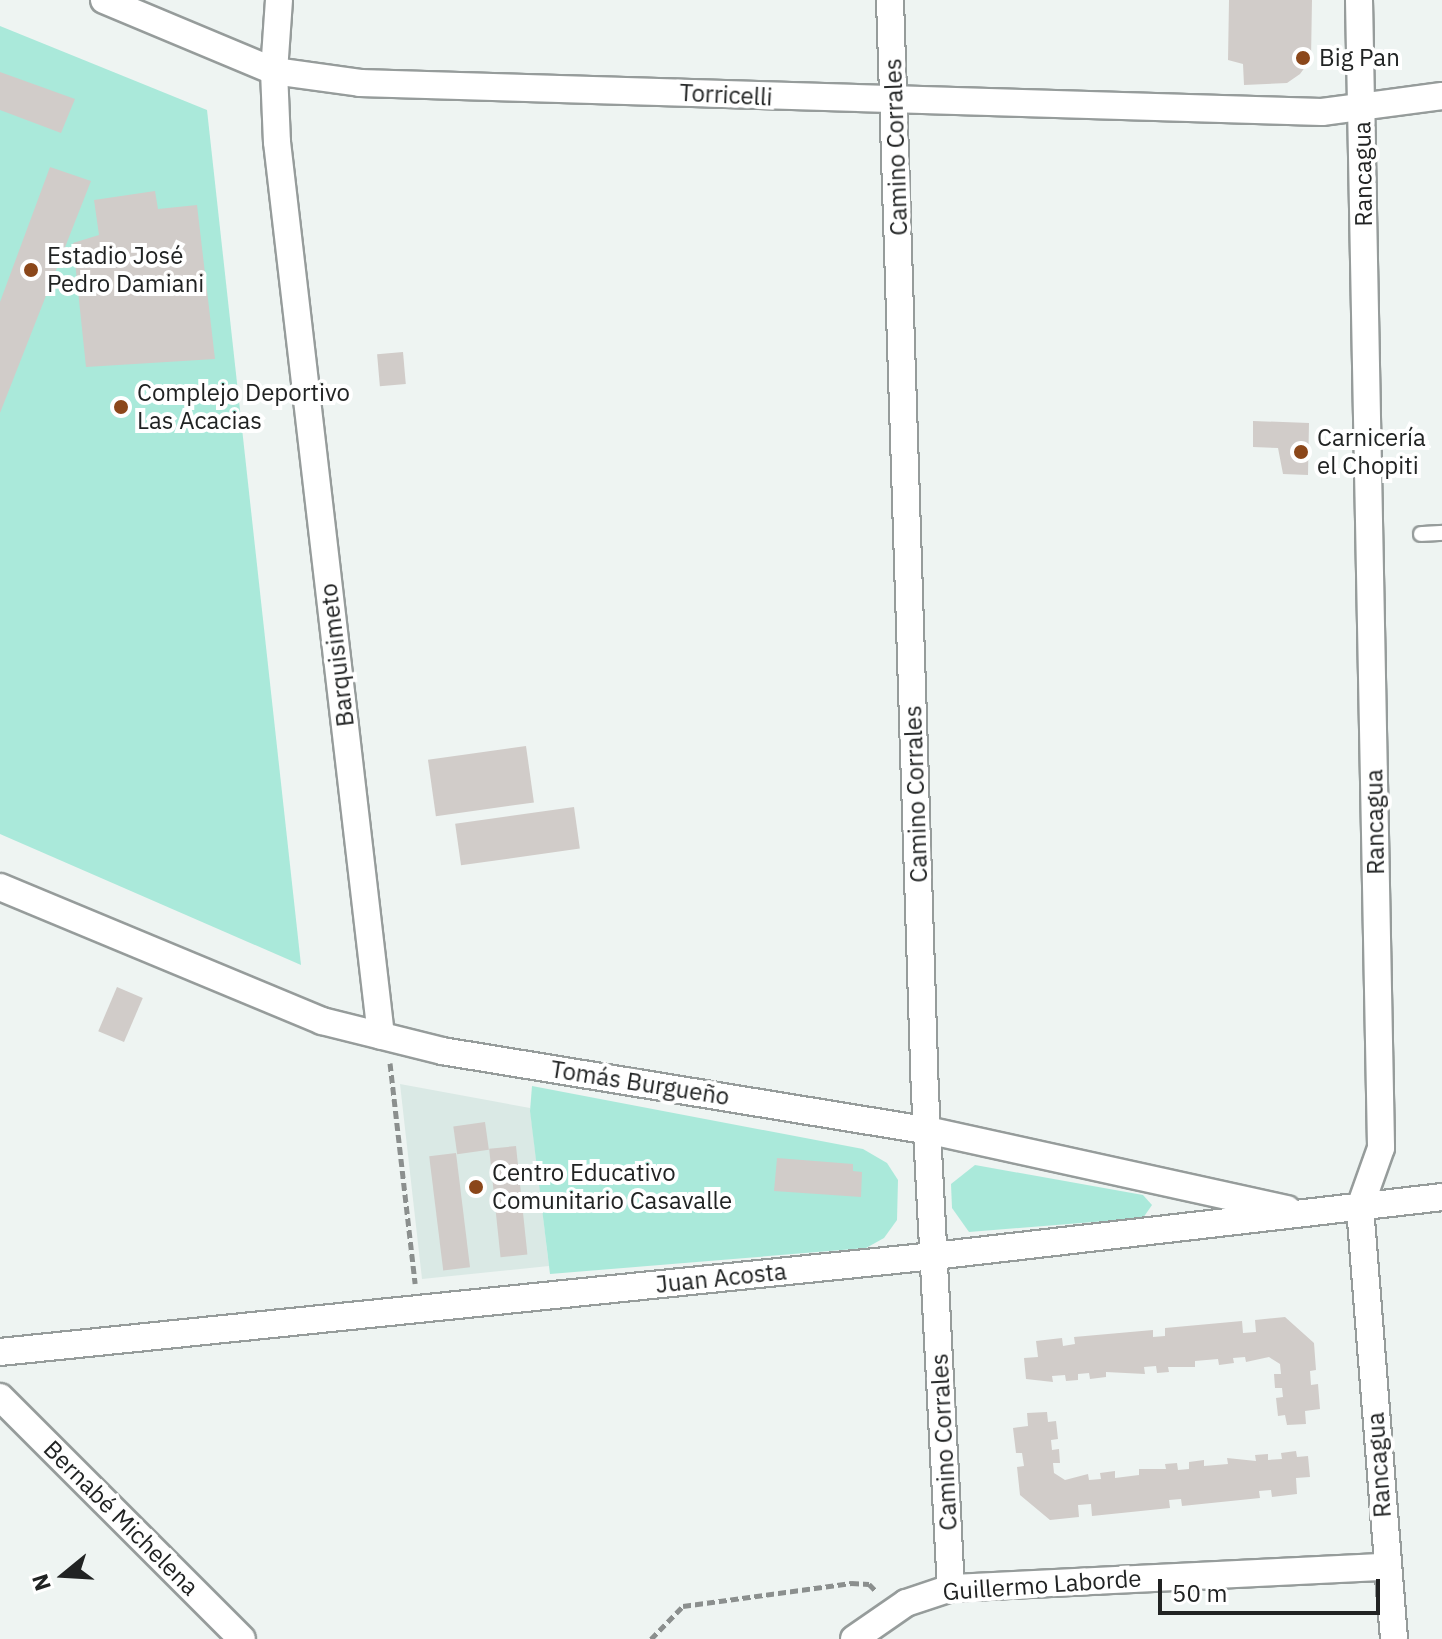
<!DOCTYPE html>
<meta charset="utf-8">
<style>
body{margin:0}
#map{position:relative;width:1442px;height:1639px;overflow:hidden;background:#eef4f2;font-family:"IBM Plex Sans",sans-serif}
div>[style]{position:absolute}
.built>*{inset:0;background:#dae9e5}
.green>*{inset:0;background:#aae9da}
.building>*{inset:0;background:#d1ccc9;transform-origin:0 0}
.path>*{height:5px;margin-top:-2.5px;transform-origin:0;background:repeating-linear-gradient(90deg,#8b8f8e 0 8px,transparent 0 12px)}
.roads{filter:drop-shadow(2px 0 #969c9b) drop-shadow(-2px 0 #969c9b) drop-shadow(0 2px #969c9b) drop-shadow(0 -2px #969c9b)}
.service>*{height:14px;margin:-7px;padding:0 7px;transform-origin:7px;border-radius:7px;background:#fff}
.minor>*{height:26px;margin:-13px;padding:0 13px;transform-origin:13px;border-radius:13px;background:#fff}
.dots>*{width:22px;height:22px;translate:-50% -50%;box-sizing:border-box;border:4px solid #fff;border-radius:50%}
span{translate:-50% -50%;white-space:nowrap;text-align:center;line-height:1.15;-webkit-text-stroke:8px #fff;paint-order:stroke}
.poi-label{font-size:24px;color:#212323}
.left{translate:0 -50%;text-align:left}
.street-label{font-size:24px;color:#212323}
.north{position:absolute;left:24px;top:1535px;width:80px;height:80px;-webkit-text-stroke:6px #fff;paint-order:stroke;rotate:252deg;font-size:22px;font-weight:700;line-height:32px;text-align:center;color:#212323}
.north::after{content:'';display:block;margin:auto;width:28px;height:36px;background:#212323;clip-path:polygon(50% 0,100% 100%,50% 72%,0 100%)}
.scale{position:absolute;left:1158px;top:1579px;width:222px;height:36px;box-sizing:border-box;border:4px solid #212323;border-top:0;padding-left:10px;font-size:24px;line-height:28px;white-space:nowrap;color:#212323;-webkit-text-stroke:6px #fff;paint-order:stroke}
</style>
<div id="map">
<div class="built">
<div style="clip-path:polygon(400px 1084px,530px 1108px,549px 1266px,422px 1279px)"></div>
</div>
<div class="green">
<div style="clip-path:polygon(0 26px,207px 110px,301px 965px,0 834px)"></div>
<div style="clip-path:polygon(532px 1086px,863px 1149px,887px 1163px,898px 1180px,897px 1220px,884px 1238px,866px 1248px,550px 1274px,530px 1111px)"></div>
<div style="clip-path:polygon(975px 1165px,1143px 1195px,1152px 1205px,1143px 1218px,969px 1232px,952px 1208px,951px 1184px)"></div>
</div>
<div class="building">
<div style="clip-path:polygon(1229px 0,1312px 0,1311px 59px,1300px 74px,1287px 83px,1244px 85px,1243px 64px,1228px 60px)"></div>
<div style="clip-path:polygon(0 72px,75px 99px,61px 133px,0 110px)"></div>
<div style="clip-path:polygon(50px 167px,91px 181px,0 413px,0 302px)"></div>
<div style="clip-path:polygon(155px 191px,158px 209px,197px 205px,215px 359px,86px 367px,73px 243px,99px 235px,94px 200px)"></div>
<div style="left:403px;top:352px;width:32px;height:26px;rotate:85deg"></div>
<div style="clip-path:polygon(1253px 421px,1309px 423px,1308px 475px,1283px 474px,1278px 448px,1253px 447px)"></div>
<div style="left:526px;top:746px;width:57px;height:99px;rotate:82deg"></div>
<div style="left:574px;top:807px;width:42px;height:120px;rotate:82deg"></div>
<div style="left:117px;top:987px;width:28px;height:48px;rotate:23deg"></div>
<div style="left:485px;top:1122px;width:28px;height:32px;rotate:82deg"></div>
<div style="left:516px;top:1146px;width:109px;height:27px;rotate:84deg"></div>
<div style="left:456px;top:1153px;width:115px;height:27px;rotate:83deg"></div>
<div style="clip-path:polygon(777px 1158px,853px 1164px,853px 1171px,862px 1172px,861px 1197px,774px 1191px)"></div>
<div style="clip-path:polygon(1285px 1317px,1314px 1343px,1316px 1370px,1310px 1371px,1311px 1385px,1318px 1384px,1320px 1409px,1305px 1411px,1306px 1424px,1287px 1425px,1285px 1415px,1278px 1416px,1276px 1398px,1283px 1397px,1282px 1388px,1275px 1388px,1274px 1374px,1281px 1374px,1280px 1364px,1269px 1357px,1246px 1362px,1245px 1357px,1233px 1358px,1234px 1363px,1219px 1365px,1218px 1359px,1195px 1361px,1195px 1367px,1168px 1367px,1169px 1372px,1157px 1373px,1156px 1366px,1144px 1367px,1145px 1374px,1106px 1372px,1106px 1377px,1090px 1379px,1089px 1373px,1078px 1374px,1078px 1380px,1066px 1381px,1065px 1375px,1052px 1376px,1053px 1382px,1026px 1379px,1024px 1358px,1038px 1357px,1036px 1341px,1062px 1338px,1063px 1346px,1075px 1344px,1074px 1337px,1153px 1330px,1153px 1337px,1165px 1336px,1165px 1328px,1242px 1321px,1243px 1333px,1256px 1332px,1255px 1320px)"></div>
<div style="clip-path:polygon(1047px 1412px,1048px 1422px,1056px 1421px,1058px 1439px,1051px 1440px,1052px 1450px,1059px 1449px,1060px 1463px,1053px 1463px,1054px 1473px,1065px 1480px,1088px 1474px,1089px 1480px,1101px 1479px,1100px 1473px,1115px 1471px,1115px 1478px,1139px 1475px,1139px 1469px,1166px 1469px,1165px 1464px,1177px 1463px,1178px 1470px,1189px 1469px,1189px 1462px,1204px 1460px,1204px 1466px,1228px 1464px,1227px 1458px,1256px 1461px,1255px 1455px,1268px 1454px,1268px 1460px,1282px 1459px,1281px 1453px,1296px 1451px,1297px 1457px,1308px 1456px,1310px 1477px,1296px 1478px,1297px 1494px,1272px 1497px,1271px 1490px,1259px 1491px,1260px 1498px,1182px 1506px,1181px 1499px,1169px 1500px,1170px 1508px,1092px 1516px,1091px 1504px,1078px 1505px,1079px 1517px,1050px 1520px,1020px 1495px,1017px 1467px,1024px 1466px,1022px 1453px,1016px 1453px,1013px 1428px,1028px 1426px,1027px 1413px)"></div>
</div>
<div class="path">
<div style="left:390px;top:1063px;width:222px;rotate:83.5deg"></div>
<div style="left:651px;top:1639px;width:46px;rotate:-45.9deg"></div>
<div style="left:683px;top:1606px;width:170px;rotate:-7.8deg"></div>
<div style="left:851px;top:1583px;width:18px;rotate:3deg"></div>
<div style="left:869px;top:1584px;width:8px;rotate:45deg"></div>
</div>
<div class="roads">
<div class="service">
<div style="left:1421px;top:534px;width:21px;rotate:-3deg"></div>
</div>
<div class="minor">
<div style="left:104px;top:0;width:184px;rotate:22.7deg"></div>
<div style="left:274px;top:71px;width:87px;rotate:7.9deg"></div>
<div style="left:360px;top:83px;width:962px;rotate:1.73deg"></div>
<div style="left:1322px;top:112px;width:121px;rotate:-7.6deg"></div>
<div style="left:279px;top:0;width:71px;rotate:94deg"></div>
<div style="left:274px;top:71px;width:71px;rotate:87.6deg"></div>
<div style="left:277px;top:142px;width:900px;rotate:83.36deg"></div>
<div style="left:890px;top:0;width:1094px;rotate:88.17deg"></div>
<div style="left:925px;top:1093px;width:496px;rotate:87deg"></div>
<div style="left:1359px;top:0;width:1148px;rotate:88.9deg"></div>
<div style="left:1381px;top:1148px;width:63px;rotate:109.6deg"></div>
<div style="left:1360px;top:1207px;width:433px;rotate:85.5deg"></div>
<div style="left:0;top:887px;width:349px;rotate:22.6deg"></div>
<div style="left:322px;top:1021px;width:124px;rotate:14deg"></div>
<div style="left:442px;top:1051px;width:491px;rotate:9.3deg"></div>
<div style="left:927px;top:1130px;width:369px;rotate:12.4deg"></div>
<div style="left:0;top:1352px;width:939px;rotate:-5.87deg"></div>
<div style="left:934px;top:1256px;width:511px;rotate:-6.62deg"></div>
<div style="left:0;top:1397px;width:342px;rotate:45deg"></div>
<div style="left:854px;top:1639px;width:63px;rotate:-34.7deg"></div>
<div style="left:906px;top:1603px;width:47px;rotate:-18.4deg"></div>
<div style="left:951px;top:1588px;width:437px;rotate:-2.8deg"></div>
</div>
</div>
<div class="dots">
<div style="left:1303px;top:58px;background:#8b471a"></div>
<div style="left:31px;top:270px;background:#8b471a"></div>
<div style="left:121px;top:407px;background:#8b471a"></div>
<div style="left:1301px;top:452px;background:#8b471a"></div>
<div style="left:476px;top:1187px;background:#8b471a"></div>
</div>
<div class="poi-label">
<span class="left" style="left:1319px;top:58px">Big Pan</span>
<span class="left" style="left:47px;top:270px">Estadio José<br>Pedro Damiani</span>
<span class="left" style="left:137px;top:407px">Complejo Deportivo<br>Las Acacias</span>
<span class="left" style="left:1317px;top:452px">Carnicería<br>el Chopiti</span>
<span class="left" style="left:492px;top:1187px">Centro Educativo<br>Comunitario Casavalle</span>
</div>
<div class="street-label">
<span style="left:726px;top:95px;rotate:3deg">Torricelli</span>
<span style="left:896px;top:147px;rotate:-92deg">Camino Corrales</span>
<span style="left:1363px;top:174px;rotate:-91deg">Rancagua</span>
<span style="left:337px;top:655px;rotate:-97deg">Barquisimeto</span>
<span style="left:916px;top:794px;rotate:-92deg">Camino Corrales</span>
<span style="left:1375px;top:822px;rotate:-91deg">Rancagua</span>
<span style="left:640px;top:1083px;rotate:9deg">Tomás Burgueño</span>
<span style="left:721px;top:1278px;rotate:-6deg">Juan Acosta</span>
<span style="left:944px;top:1442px;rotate:-93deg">Camino Corrales</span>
<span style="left:1379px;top:1465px;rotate:-94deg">Rancagua</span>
<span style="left:121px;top:1518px;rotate:45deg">Bernabé Michelena</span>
<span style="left:1042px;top:1585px;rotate:-4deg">Guillermo Laborde</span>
</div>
<div class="north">N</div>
<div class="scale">50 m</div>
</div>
